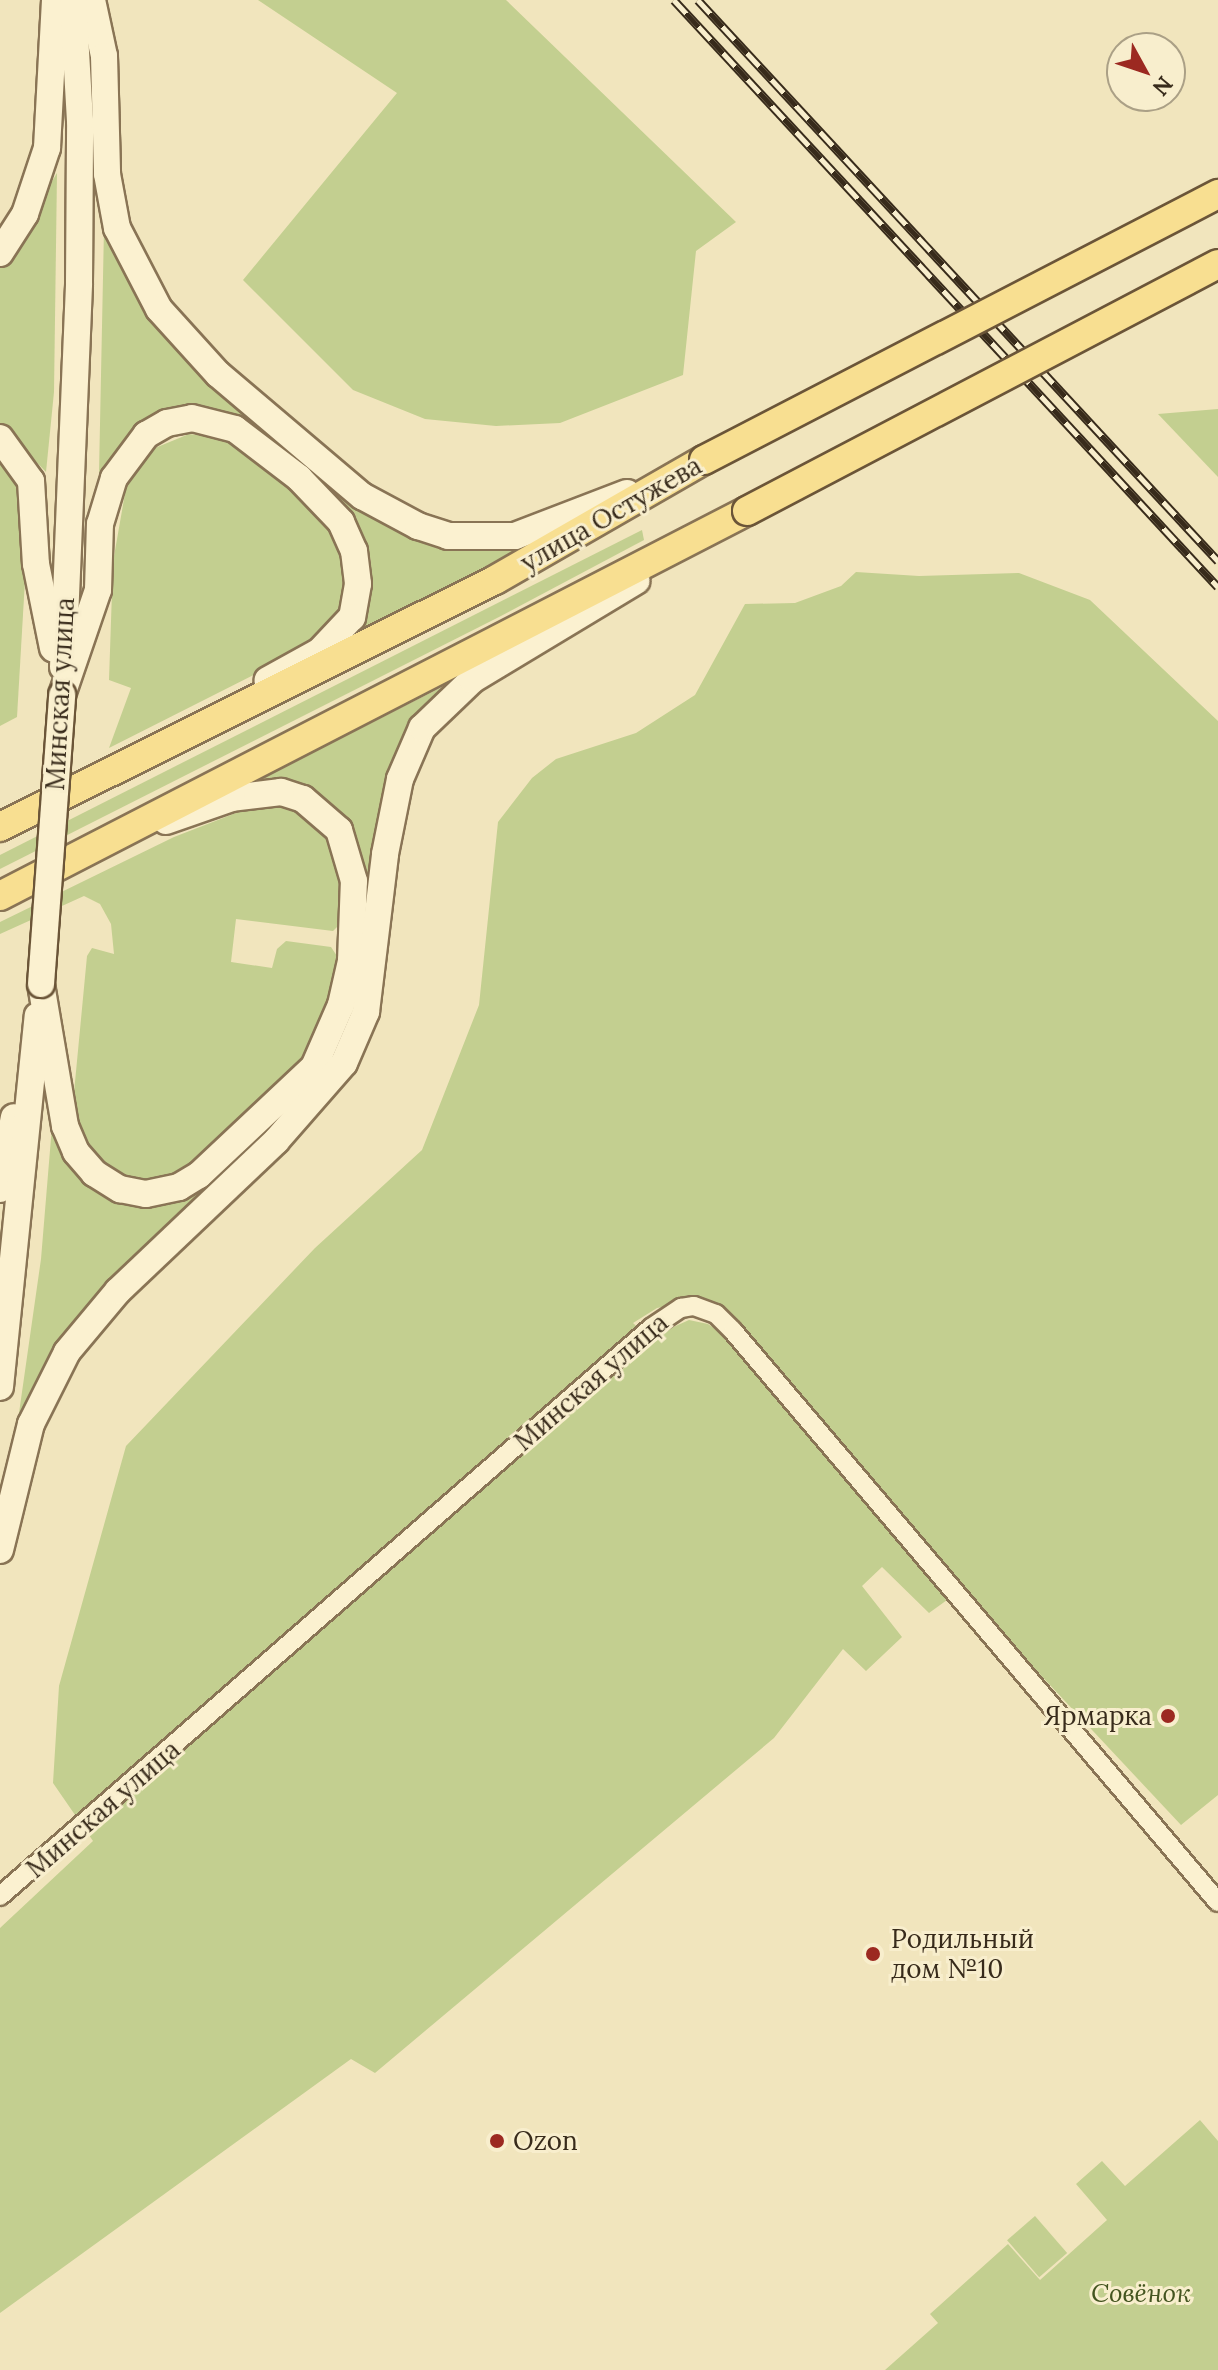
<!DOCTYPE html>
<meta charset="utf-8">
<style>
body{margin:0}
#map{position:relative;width:1218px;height:2370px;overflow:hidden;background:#f1e5bd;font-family:Lora,serif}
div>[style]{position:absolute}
.green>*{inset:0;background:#c3cf90;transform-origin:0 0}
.roads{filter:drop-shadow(2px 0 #897455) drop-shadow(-2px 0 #897455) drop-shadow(0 2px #897455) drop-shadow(0 -2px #897455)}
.street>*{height:18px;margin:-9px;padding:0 9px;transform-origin:9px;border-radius:9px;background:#fbf1d0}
.secondary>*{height:26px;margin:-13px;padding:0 13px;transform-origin:13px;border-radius:13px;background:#fbf1d0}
.primary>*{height:28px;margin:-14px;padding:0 14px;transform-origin:14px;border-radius:14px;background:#f8df91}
.rail>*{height:9px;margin-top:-4.5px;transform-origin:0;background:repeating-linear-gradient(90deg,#f8eecd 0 18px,#382b1b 0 36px);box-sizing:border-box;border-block:2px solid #382b1b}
.bridges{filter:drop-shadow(2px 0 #6b5538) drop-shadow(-2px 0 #6b5538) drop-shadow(0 2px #6b5538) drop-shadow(0 -2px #6b5538)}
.secondary-bridge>*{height:26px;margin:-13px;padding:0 13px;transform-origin:13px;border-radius:13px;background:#fbf1d0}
.primary-bridge>*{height:28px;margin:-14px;padding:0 14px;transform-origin:14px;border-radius:14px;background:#f8df91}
.dots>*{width:22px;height:22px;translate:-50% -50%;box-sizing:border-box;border:4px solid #f8eecd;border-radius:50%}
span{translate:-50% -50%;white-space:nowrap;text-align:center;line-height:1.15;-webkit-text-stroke:6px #f8eecd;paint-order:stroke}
.street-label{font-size:26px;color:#382b1b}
.poi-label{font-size:26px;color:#382b1b}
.right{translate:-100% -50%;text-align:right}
.left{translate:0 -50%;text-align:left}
.park-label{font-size:26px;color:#445520;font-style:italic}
.north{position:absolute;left:1106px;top:32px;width:80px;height:80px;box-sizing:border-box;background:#f8eecd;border:2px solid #aba086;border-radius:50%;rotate:130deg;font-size:22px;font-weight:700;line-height:32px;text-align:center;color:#382b1b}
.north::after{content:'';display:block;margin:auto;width:28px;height:36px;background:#9c2921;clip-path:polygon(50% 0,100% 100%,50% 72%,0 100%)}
</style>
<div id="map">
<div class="green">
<div style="clip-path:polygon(258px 0,506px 0,736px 222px,696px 251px,683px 375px,560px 423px,496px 426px,425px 419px,353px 390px,243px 280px,397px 93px)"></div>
<div style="clip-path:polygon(57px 173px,54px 392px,46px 472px,0 424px,0 268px)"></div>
<div style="clip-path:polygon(104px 228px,139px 298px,430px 541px,464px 550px,500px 549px,548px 539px,350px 638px,370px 588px,371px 561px,361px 533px,352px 518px,230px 418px,131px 434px,104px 474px,99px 473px)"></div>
<div style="clip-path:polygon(1218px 409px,1218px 477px,1158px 414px)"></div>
<div style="clip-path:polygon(189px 434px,221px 438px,243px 448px,304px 499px,339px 538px,348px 596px,327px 633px,293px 655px,109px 748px,131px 688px,109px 680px,113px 562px,127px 482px,155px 448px)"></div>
<div style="clip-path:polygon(0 450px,16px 470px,28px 529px,17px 717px,0 726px)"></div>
<div style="clip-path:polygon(642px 530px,644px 540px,499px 617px,0 869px,0 855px)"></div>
<div style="clip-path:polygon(856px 572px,919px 576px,1019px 573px,1090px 600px,1218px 721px,1218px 1795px,1181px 1825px,961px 1590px,734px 1323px,705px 1299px,657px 1308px,633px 1323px,649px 1338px,689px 1320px,708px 1324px,733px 1341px,954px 1595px,929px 1613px,882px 1567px,862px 1586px,902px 1637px,866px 1671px,843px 1649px,774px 1738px,375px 2073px,351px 2059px,0 2313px,0 1928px,93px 1841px,53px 1783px,59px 1686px,126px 1446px,315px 1248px,422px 1150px,479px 1005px,498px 822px,532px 778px,556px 759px,636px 733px,695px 695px,745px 604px,795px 603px,841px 586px)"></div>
<div style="clip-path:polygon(456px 680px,416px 723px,396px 766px,381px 833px,362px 1002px,335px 1064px,296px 1112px,164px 1234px,81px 1320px,51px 1363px,22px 1427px,17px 1427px,41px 1259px,52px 1126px,76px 1169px,105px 1193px,133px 1204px,172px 1200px,224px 1167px,311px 1085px,346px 1034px,361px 965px,361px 855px,346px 822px,306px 787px,284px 779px,252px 783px)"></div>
<div style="clip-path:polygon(262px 803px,302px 811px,330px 835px,345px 887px,343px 921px,333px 931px,236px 919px,231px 962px,272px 968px,277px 949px,286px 941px,331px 947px,339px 959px,327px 1017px,310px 1053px,207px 1158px,170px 1180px,127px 1182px,106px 1169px,84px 1141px,73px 1103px,87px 956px,92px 948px,114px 954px,111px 924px,100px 904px,84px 896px,0 934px,0 922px,174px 837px)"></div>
<div style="clip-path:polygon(1200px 2120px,1218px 2141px,1218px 2370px,885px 2370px,938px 2323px,930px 2314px,1008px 2244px,1040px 2280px,1107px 2220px,1076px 2184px,1102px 2161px,1125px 2186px)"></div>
<div style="left:1035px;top:2216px;width:49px;height:37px;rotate:49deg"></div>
</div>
<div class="roads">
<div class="street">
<div style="left:0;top:1896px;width:864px;rotate:-41.1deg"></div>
<div style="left:651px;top:1328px;width:36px;rotate:-34deg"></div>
<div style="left:681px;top:1308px;width:13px;rotate:-9deg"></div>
<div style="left:694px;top:1306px;width:23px;rotate:20deg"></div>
<div style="left:716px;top:1314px;width:24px;rotate:45deg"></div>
<div style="left:733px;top:1331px;width:749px;rotate:49.66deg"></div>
</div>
<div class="secondary">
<div style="left:92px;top:0;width:57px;rotate:77.9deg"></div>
<div style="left:104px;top:56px;width:118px;rotate:88.5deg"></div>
<div style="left:107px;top:174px;width:55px;rotate:79.5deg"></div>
<div style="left:117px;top:228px;width:91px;rotate:62.6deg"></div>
<div style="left:159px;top:309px;width:88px;rotate:47.8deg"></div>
<div style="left:218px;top:374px;width:189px;rotate:40.3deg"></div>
<div style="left:362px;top:496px;width:64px;rotate:28.2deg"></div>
<div style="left:418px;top:526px;width:32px;rotate:18deg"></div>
<div style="left:448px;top:536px;width:67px"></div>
<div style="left:515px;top:536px;width:120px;rotate:-21deg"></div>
<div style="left:0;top:253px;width:46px;rotate:-57.3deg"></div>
<div style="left:25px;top:214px;width:70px;rotate:-71.6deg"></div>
<div style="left:47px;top:148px;width:148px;rotate:-86.9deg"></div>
<div style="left:0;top:438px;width:53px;rotate:54.2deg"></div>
<div style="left:31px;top:481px;width:83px;rotate:86.6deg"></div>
<div style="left:36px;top:564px;width:86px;rotate:78.6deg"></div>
<div style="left:63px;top:667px;width:384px;rotate:-87.6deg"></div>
<div style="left:79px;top:283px;width:162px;rotate:-89.6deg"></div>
<div style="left:80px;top:121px;width:121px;rotate:-93.3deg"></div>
<div style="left:62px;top:695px;width:111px;rotate:-71.1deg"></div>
<div style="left:98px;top:590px;width:66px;rotate:-88.3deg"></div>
<div style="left:100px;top:524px;width:48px;rotate:-73.1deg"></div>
<div style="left:114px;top:478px;width:54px;rotate:-53.3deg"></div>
<div style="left:146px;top:435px;width:24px;rotate:-30deg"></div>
<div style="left:167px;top:423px;width:25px;rotate:-11deg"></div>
<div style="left:192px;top:418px;width:44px;rotate:14.3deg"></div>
<div style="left:235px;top:429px;width:81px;rotate:37.4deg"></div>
<div style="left:299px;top:478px;width:61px;rotate:46.3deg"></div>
<div style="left:341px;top:522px;width:32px;rotate:66deg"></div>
<div style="left:354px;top:551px;width:33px;rotate:83deg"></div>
<div style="left:358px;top:584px;width:34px;rotate:100deg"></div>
<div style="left:352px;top:617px;width:47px;rotate:133.3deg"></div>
<div style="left:320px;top:651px;width:60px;rotate:150.9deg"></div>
<div style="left:41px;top:984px;width:144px;rotate:80.4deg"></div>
<div style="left:65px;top:1126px;width:28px;rotate:67deg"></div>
<div style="left:76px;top:1152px;width:28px;rotate:49deg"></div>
<div style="left:94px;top:1173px;width:31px;rotate:32deg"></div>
<div style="left:120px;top:1189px;width:26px;rotate:11deg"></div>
<div style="left:146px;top:1194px;width:34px;rotate:-12deg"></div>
<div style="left:179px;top:1187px;width:23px;rotate:-31deg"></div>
<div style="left:199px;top:1175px;width:158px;rotate:-43.2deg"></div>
<div style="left:314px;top:1067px;width:68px;rotate:-66.5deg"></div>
<div style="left:341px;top:1005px;width:45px;rotate:-77.2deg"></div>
<div style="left:351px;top:961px;width:80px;rotate:-87.9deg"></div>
<div style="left:354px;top:881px;width:53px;rotate:-106.4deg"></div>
<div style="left:339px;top:830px;width:48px;rotate:-139.3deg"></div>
<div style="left:303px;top:799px;width:23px;rotate:-162deg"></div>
<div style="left:281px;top:792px;width:49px;rotate:173deg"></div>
<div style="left:232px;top:798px;width:70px;rotate:160.8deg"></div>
<div style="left:0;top:1189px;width:73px;rotate:-79deg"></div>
<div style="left:0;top:1387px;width:373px;rotate:-84.2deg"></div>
<div style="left:0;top:1550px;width:130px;rotate:-76.2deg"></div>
<div style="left:31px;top:1424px;width:80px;rotate:-63.4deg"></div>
<div style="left:67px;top:1352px;width:80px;rotate:-50.1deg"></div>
<div style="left:118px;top:1291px;width:218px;rotate:-43.5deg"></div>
<div style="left:276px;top:1141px;width:103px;rotate:-48.9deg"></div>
<div style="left:344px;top:1063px;width:56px;rotate:-66.7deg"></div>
<div style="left:366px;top:1012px;width:159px;rotate:-83.1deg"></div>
<div style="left:385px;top:854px;width:76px;rotate:-78.7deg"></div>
<div style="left:400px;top:779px;width:56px;rotate:-66.7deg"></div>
<div style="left:422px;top:728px;width:69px;rotate:-43.8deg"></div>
<div style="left:472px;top:680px;width:192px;rotate:-31.1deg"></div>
</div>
<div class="primary">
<div style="left:0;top:827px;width:553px;rotate:-26.52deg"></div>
<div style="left:495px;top:580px;width:241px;rotate:-29.9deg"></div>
<div style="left:0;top:896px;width:840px;rotate:-27.27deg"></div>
</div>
</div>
<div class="rail">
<div style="left:674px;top:0;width:800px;rotate:47.18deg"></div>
<div style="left:698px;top:0;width:765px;rotate:47.17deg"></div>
</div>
<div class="bridges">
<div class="secondary-bridge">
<div style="left:41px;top:984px;width:290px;rotate:-85.8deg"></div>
</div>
<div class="primary-bridge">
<div style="left:704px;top:460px;width:579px;rotate:-27.36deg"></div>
<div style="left:747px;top:511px;width:532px;rotate:-27.67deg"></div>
</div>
</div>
<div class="dots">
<div style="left:1168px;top:1716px;background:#9c2921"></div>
<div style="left:873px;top:1954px;background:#9c2921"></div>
<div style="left:497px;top:2141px;background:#9c2921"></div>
</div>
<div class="street-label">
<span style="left:611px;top:514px;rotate:-30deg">улица Остужева</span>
<span style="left:60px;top:694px;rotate:-87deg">Минская улица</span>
<span style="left:591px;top:1382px;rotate:-41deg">Минская улица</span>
<span style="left:103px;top:1809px;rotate:-41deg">Минская улица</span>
</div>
<div class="poi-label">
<span class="right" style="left:1152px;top:1716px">Ярмарка</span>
<span class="left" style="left:891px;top:1954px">Родильный<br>дом №10</span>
<span class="left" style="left:513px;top:2141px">Ozon</span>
</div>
<div class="park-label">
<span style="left:1141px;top:2293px">Совёнок</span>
</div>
<div class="north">N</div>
</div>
